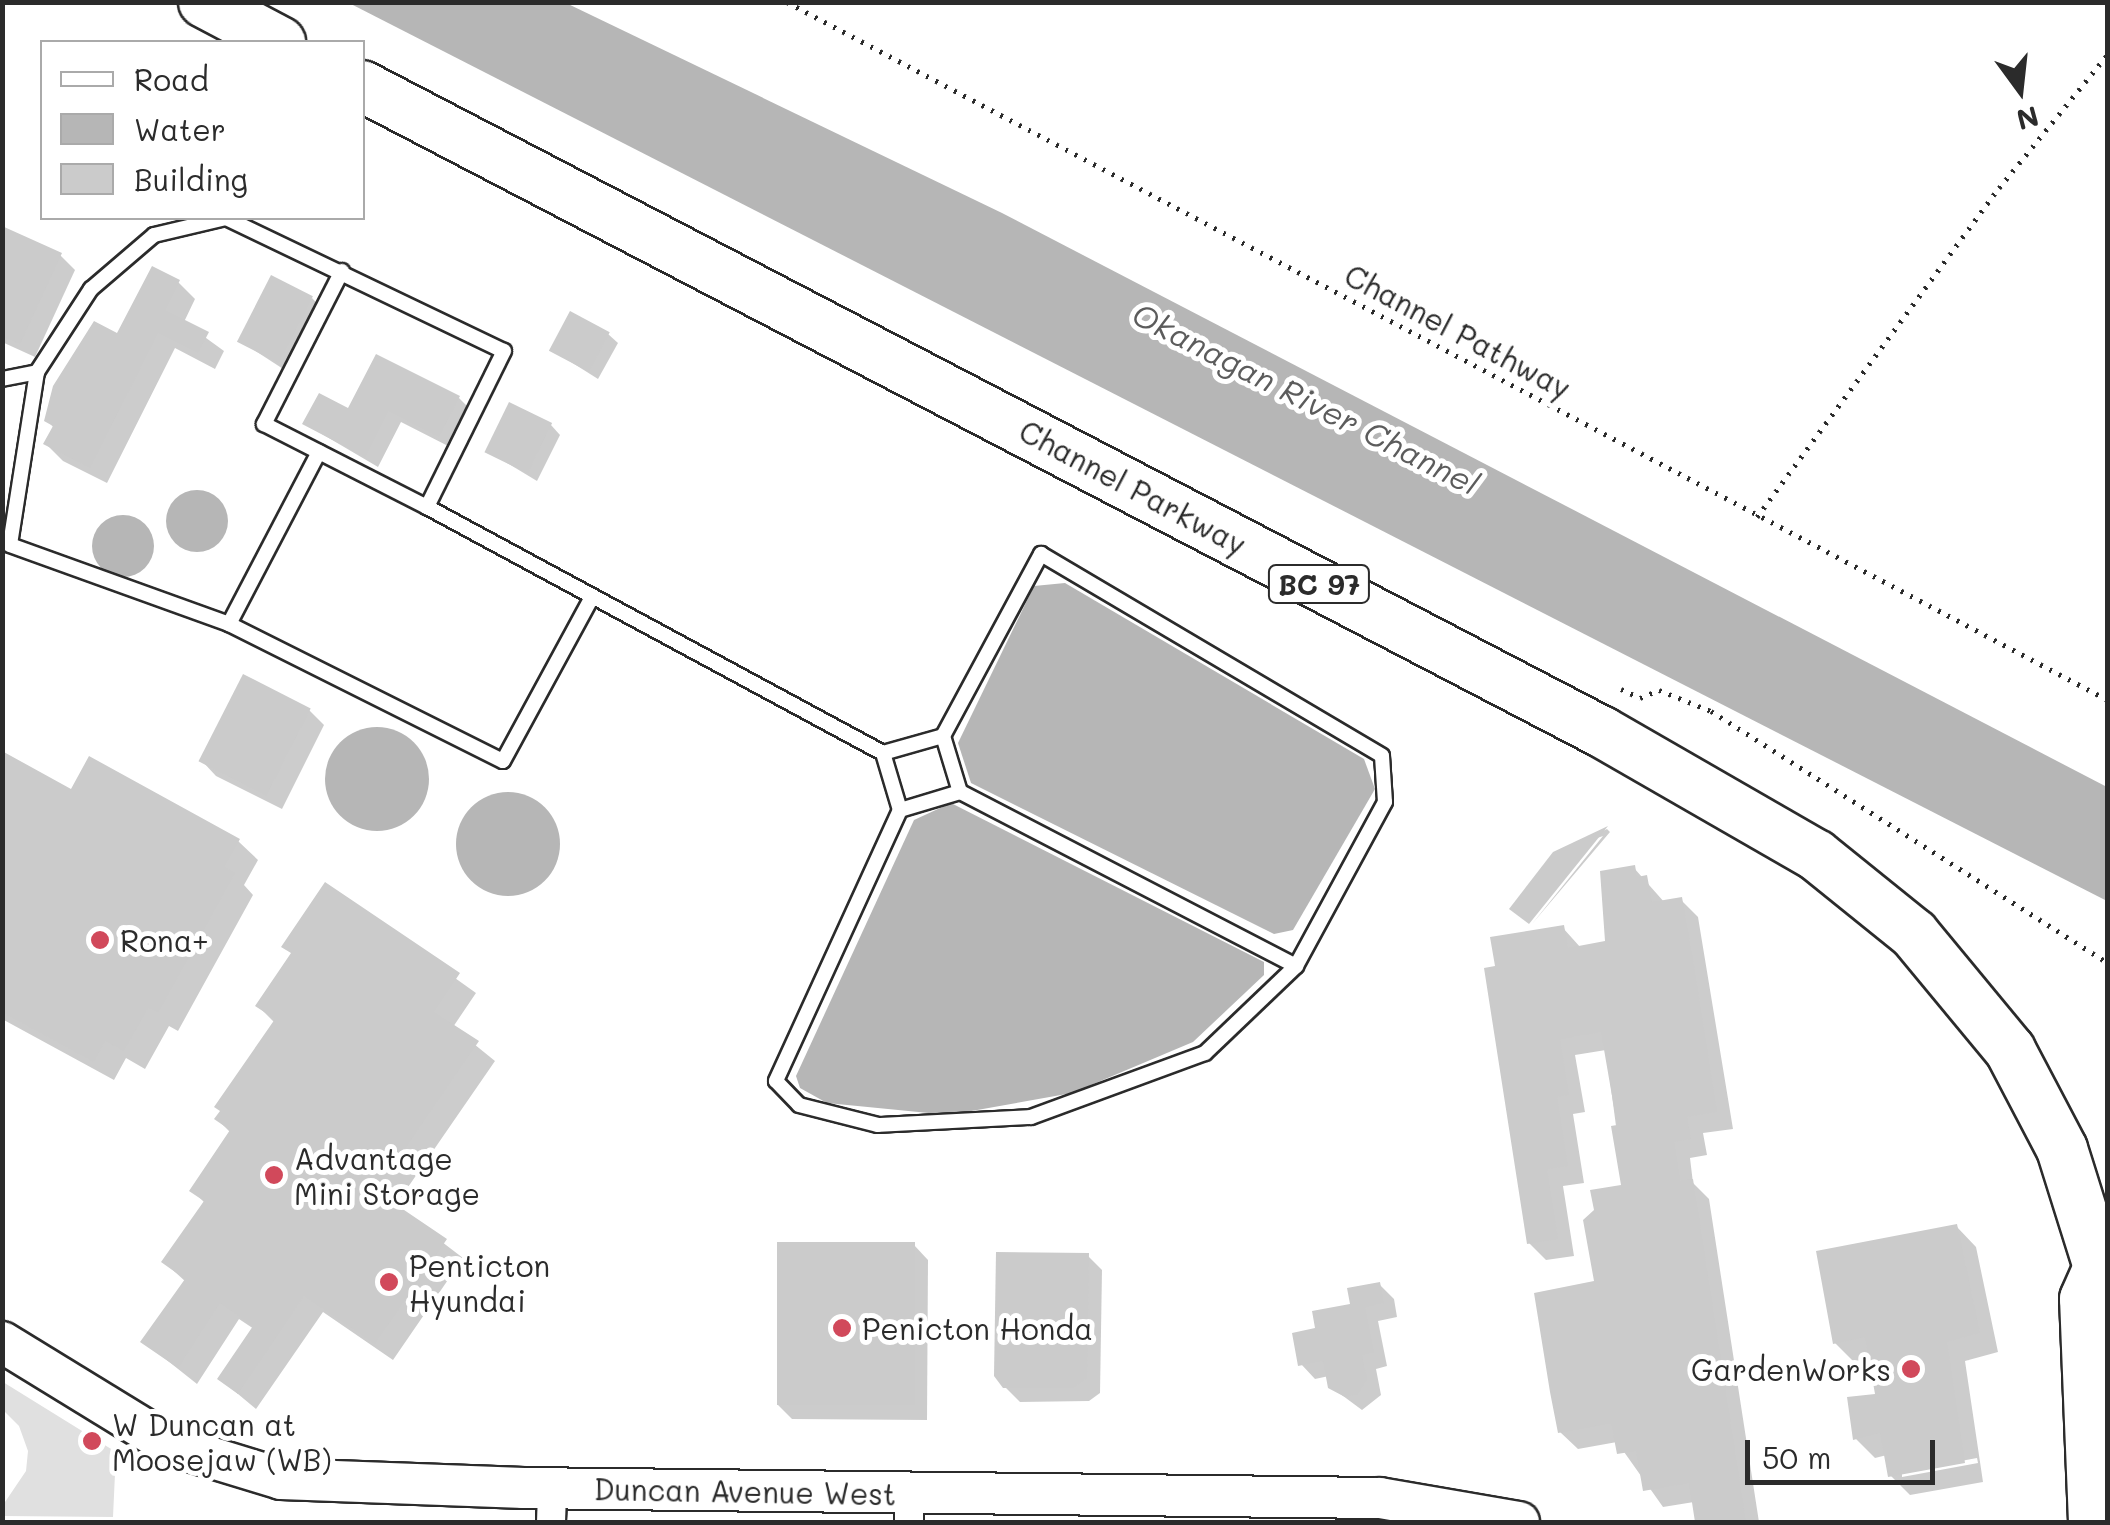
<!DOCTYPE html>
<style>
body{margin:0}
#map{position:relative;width:2110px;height:1525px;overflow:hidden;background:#fff;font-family:Mali,sans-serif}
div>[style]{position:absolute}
.green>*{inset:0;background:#e0e0e0}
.water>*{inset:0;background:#b6b6b6}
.round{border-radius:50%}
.shadow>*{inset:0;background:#0003}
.building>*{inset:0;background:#cbcbcb;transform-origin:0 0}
.path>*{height:5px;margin-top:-2.5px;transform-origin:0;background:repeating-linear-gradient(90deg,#2b2b2b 0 2.5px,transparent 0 10.5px)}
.roads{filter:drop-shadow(2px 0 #2b2b2b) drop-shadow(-2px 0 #2b2b2b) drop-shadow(0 2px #2b2b2b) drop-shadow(0 -2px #2b2b2b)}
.lane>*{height:14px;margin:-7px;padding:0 7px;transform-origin:7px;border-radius:7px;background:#fff}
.street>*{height:28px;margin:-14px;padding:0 14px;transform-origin:14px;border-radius:14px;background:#fff}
.secondary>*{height:40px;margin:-20px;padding:0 20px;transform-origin:20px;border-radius:20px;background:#fff}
.highway>*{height:50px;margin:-25px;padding:0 25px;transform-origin:25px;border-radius:25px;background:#fff}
.dots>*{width:28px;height:28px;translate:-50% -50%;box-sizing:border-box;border:5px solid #fff;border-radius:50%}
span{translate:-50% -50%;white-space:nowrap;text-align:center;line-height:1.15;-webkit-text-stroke:10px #fff;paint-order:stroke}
.shield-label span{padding:2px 8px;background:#fff;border:2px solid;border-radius:8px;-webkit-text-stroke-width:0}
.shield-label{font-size:28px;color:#2b2b2b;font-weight:700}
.street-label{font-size:30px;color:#2b2b2b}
.poi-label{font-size:30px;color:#2b2b2b}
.left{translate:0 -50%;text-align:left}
.right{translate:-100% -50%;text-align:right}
.water-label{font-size:32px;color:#5c5c5c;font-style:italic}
.frame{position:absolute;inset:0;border:5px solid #2b2b2b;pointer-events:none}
.legend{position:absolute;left:40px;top:40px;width:325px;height:180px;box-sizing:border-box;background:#fff;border:2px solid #aaa;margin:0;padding:12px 18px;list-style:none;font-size:30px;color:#2b2b2b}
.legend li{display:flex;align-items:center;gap:20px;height:50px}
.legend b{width:50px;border:2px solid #aaa}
.north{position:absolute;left:1970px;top:40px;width:100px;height:100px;-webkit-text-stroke:8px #fff;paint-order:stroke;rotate:165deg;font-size:28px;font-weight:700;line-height:40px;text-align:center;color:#2b2b2b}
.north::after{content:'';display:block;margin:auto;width:35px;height:45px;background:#2b2b2b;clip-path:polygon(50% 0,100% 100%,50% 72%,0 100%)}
.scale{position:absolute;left:1745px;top:1440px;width:190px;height:45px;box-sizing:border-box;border:5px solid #2b2b2b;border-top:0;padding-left:12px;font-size:30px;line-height:35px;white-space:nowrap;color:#2b2b2b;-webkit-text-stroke:8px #fff;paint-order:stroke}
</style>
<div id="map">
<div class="green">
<div style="clip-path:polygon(3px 1382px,116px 1452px,113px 1517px,3px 1516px,3px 1505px,26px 1471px,28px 1451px,19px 1426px,3px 1410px)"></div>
</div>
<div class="water">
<div style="clip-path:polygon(349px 3px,566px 3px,1002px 213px,2107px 787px,2107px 901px)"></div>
<div class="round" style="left:166px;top:490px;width:62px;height:62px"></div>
<div class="round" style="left:92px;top:515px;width:62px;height:62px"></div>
<div style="clip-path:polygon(1065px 583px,1364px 759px,1375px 789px,1293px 930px,1274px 934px,971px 783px,958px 743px,1034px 586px)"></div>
<div class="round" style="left:325px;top:727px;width:104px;height:104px"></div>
<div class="round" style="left:456px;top:792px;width:104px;height:104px"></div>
<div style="clip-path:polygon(951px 803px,1264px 962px,1264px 975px,1193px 1042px,1072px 1093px,949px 1115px,827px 1103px,800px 1088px,796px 1076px,914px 820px)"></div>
</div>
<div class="shadow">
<div style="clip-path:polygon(2px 245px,60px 255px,75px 270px,35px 357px,2px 342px)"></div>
<div style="clip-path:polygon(178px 282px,195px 299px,184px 322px,224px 351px,215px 369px,175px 348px,107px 483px,63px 461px,46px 444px,54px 428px,47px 420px,55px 387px,95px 324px,118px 336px)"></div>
<div style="clip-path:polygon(312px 298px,326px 313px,294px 376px,240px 341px)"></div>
<div style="clip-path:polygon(608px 334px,618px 343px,598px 379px,552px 350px)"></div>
<div style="clip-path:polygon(459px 398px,471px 410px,452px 448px,401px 422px,378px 467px,305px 424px)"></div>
<div style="clip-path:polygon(551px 425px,560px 435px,537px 481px,487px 451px)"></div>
<div style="clip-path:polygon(309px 710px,324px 725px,282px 809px,216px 776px,202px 761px)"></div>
<div style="clip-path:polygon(2px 754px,72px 792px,238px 841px,258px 860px,244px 885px,253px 895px,178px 1031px,169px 1026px,145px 1069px,126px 1058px,114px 1080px,2px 1019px)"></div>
<div style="clip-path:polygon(1607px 829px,1610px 832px,1532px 924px,1603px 836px,1555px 853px)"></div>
<div style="clip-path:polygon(1634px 868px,1665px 903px,1681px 900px,1698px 917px,1733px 1129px,1703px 1133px,1707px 1155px,1690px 1158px,1693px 1183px,1709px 1199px,1759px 1522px,1700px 1522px,1694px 1502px,1663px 1507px,1617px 1442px,1578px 1449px,1560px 1432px,1624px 1187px,1606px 1050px,1575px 1055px,1585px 1112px,1573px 1114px,1584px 1183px,1563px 1186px,1574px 1256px,1546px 1260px,1529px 1243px,1498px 969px,1563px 928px,1581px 948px,1608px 943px)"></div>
<div style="clip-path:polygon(326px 886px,476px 993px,453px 1027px,495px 1061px,395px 1206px,463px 1258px,393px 1360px,323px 1312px,256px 1409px,220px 1379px,254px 1329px,239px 1319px,197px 1384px,144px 1342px,186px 1282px,164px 1262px,205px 1203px,192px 1190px,231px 1133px,217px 1119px,275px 1023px,258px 1006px,293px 955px)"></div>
<div style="clip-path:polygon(evenodd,1957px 1227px,1976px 1247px,1998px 1352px,1965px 1361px,1983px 1482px,1910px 1495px,1891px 1476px,1887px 1455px,1875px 1458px,1855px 1438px,1878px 1396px,1872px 1359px,1855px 1363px,1835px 1343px,1957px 1227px,1977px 1458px,1978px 1463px,1902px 1477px,1902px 1472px,1977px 1458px)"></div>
<div style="clip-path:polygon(914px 1245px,928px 1260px,927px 1420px,792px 1419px,777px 1404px)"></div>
<div style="clip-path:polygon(1088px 1256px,1102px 1270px,1100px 1393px,1089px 1401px,1020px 1402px,1005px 1387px)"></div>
<div style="clip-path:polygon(1379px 1284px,1394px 1299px,1397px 1317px,1378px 1321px,1387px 1366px,1376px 1369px,1381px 1395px,1362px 1410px,1331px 1387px,1329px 1376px,1315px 1379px,1301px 1364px,1318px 1330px)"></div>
</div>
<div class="building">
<div style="clip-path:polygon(2px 226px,62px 253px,20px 344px,2px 336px)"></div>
<div style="clip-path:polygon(152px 266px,180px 280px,165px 310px,209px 332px,198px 353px,158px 333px,90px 468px,43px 444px,53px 426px,44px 421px,53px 386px,94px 321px,117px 333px)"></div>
<div style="left:271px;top:275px;width:47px;height:75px;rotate:27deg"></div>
<div style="left:570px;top:311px;width:45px;height:45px;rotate:28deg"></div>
<div style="clip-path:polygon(376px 354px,460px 396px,439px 437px,388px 411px,365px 457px,302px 424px,319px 393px,348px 408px)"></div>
<div style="left:509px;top:402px;width:48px;height:56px;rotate:26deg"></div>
<div style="left:243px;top:674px;width:76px;height:98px;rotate:27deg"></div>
<div style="clip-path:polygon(2px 751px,71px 789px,89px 756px,240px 839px,224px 867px,235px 873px,158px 1013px,148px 1008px,124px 1051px,105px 1041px,94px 1062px,2px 1012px)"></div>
<div style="clip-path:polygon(1608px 826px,1529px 924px,1509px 909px,1553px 852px)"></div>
<div style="clip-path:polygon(1635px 865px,1637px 877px,1647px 875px,1652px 902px,1682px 897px,1694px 966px,1717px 1112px,1687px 1117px,1691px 1139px,1674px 1142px,1680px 1181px,1693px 1179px,1746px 1522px,1695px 1522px,1689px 1483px,1643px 1491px,1636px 1451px,1617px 1454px,1611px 1423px,1558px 1433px,1550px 1392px,1534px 1293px,1594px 1281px,1583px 1220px,1594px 1210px,1590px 1190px,1621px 1185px,1611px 1126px,1617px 1125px,1601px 1032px,1560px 1039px,1569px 1095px,1557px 1097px,1568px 1166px,1547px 1169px,1558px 1239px,1527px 1244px,1484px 968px,1495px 966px,1490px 937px,1564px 925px,1568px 948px,1605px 941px,1600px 871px)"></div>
<div style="clip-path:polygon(325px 882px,460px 973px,434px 1012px,479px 1041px,376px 1191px,447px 1239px,375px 1344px,304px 1296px,238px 1394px,217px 1379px,253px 1326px,220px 1303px,178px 1368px,140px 1342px,185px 1279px,161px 1262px,204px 1201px,189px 1191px,230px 1130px,214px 1119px,220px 1111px,214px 1107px,275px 1019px,255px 1006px,291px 953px,281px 947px)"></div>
<div style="clip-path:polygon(1957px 1224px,1980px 1333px,1947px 1342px,1965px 1463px,1888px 1477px,1880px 1433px,1853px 1440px,1847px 1397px,1875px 1394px,1865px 1337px,1833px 1344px,1816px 1251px)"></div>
<div style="left:777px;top:1242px;width:138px;height:163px"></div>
<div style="clip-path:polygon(996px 1252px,1089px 1253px,1087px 1378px,1073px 1388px,1003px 1388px,994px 1376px)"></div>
<div style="clip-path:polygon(1380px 1282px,1384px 1303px,1365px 1307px,1374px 1352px,1362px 1355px,1367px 1379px,1358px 1394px,1345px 1397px,1328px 1388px,1323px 1361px,1298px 1366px,1292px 1333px,1315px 1328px,1312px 1311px,1350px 1304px,1347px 1288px)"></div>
</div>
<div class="path">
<div style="left:787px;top:2px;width:1494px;rotate:27.85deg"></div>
<div style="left:1757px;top:517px;width:408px;rotate:-53.7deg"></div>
<div style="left:1999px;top:188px;width:173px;rotate:-50.9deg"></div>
<div style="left:1621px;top:689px;width:21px;rotate:25deg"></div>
<div style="left:1640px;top:698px;width:21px;rotate:-23deg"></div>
<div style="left:1659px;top:690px;width:56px;rotate:22deg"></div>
<div style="left:1711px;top:711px;width:470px;rotate:32.4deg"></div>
</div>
<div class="roads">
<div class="lane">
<div style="left:342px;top:271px;width:172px;rotate:117deg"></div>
<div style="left:264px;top:424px;width:183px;rotate:27deg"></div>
<div style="left:37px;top:372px;width:175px;rotate:98.9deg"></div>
<div style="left:10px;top:545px;width:233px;rotate:19.8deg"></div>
<div style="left:229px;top:624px;width:306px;rotate:26.6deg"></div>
<div style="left:503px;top:761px;width:187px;rotate:-61.5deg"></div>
<div style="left:2px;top:379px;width:36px;rotate:-11deg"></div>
<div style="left:37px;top:372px;width:99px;rotate:-57deg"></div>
<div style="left:91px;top:289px;width:83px;rotate:-40.6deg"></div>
<div style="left:154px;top:235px;width:74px;rotate:-13.3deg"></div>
<div style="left:226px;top:218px;width:308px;rotate:25.6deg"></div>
<div style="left:504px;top:351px;width:174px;rotate:116.3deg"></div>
<div style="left:427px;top:507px;width:518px;rotate:28.35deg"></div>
<div style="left:883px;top:753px;width:59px;rotate:73.4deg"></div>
<div style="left:900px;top:810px;width:298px;rotate:114.6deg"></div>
<div style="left:776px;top:1081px;width:33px;rotate:46deg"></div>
<div style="left:799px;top:1105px;width:81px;rotate:14.2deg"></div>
<div style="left:878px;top:1125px;width:153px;rotate:-3deg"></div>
<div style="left:1031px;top:1117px;width:185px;rotate:-20.2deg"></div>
<div style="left:1205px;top:1053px;width:126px;rotate:-43.7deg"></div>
<div style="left:1296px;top:966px;width:378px;rotate:-152.6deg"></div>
<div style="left:960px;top:792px;width:63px;rotate:163.3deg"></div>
<div style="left:229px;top:624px;width:194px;rotate:-62.4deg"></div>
<div style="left:883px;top:753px;width:62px;rotate:-15.8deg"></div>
<div style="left:960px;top:792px;width:59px;rotate:-106.9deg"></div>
<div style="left:943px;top:736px;width:207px;rotate:-61.7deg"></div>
<div style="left:1041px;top:554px;width:396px;rotate:30.6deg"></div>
<div style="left:1382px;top:756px;width:46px;rotate:86.3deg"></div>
<div style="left:1385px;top:802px;width:187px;rotate:118.5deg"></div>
</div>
<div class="street">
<div style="left:909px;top:1493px;width:29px;rotate:90deg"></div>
<div style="left:551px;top:1522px;width:33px;rotate:-88deg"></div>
</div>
<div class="secondary">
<div style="left:2px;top:1342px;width:197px;rotate:31.5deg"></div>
<div style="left:170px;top:1445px;width:116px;rotate:17deg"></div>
<div style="left:281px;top:1479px;width:243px;rotate:2.1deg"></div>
<div style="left:524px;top:1488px;width:856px;rotate:0.67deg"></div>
<div style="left:1380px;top:1498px;width:141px;rotate:9.8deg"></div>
</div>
<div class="highway">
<div style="left:204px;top:2px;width:86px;rotate:27.8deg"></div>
<div style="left:362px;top:86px;width:1398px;rotate:27.52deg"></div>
<div style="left:1602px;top:732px;width:247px;rotate:29.9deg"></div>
<div style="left:1816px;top:855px;width:126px;rotate:38.9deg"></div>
<div style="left:1914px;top:934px;width:151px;rotate:50.4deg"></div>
<div style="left:2010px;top:1050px;width:112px;rotate:62.3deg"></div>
<div style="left:2062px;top:1149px;width:124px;rotate:72.6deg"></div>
<div style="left:2099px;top:1267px;width:13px;rotate:45deg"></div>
<div style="left:2094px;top:1522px;width:223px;rotate:-92.3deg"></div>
<div style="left:2085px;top:1299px;width:35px;rotate:-66deg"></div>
</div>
</div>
<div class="dots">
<div style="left:100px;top:940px;background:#d1495b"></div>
<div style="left:274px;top:1175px;background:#d1495b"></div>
<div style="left:389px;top:1282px;background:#d1495b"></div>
<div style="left:842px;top:1328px;background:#d1495b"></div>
<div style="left:1911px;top:1369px;background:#d1495b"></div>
<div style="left:92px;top:1441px;background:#d1495b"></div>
</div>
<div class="shield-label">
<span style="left:1319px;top:584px">BC 97</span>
</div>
<div class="street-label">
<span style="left:1458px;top:331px;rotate:28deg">Channel Pathway</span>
<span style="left:1133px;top:487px;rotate:28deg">Channel Parkway</span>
<span style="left:745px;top:1491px;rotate:1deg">Duncan Avenue West</span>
</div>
<div class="poi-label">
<span class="left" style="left:120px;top:940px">Rona+</span>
<span class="left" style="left:294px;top:1175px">Advantage<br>Mini Storage</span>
<span class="left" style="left:409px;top:1282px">Penticton<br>Hyundai</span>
<span class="left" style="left:862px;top:1328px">Penicton Honda</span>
<span class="right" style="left:1891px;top:1369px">GardenWorks</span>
<span class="left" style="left:112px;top:1441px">W Duncan at<br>Moosejaw (WB)</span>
</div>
<div class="water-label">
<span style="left:1306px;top:398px;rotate:27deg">Okanagan River Channel</span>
</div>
<div class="frame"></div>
<ul class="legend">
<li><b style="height:12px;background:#fff"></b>Road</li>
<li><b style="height:28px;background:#b6b6b6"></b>Water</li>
<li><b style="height:28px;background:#cbcbcb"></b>Building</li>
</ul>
<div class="north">N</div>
<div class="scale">50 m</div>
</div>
